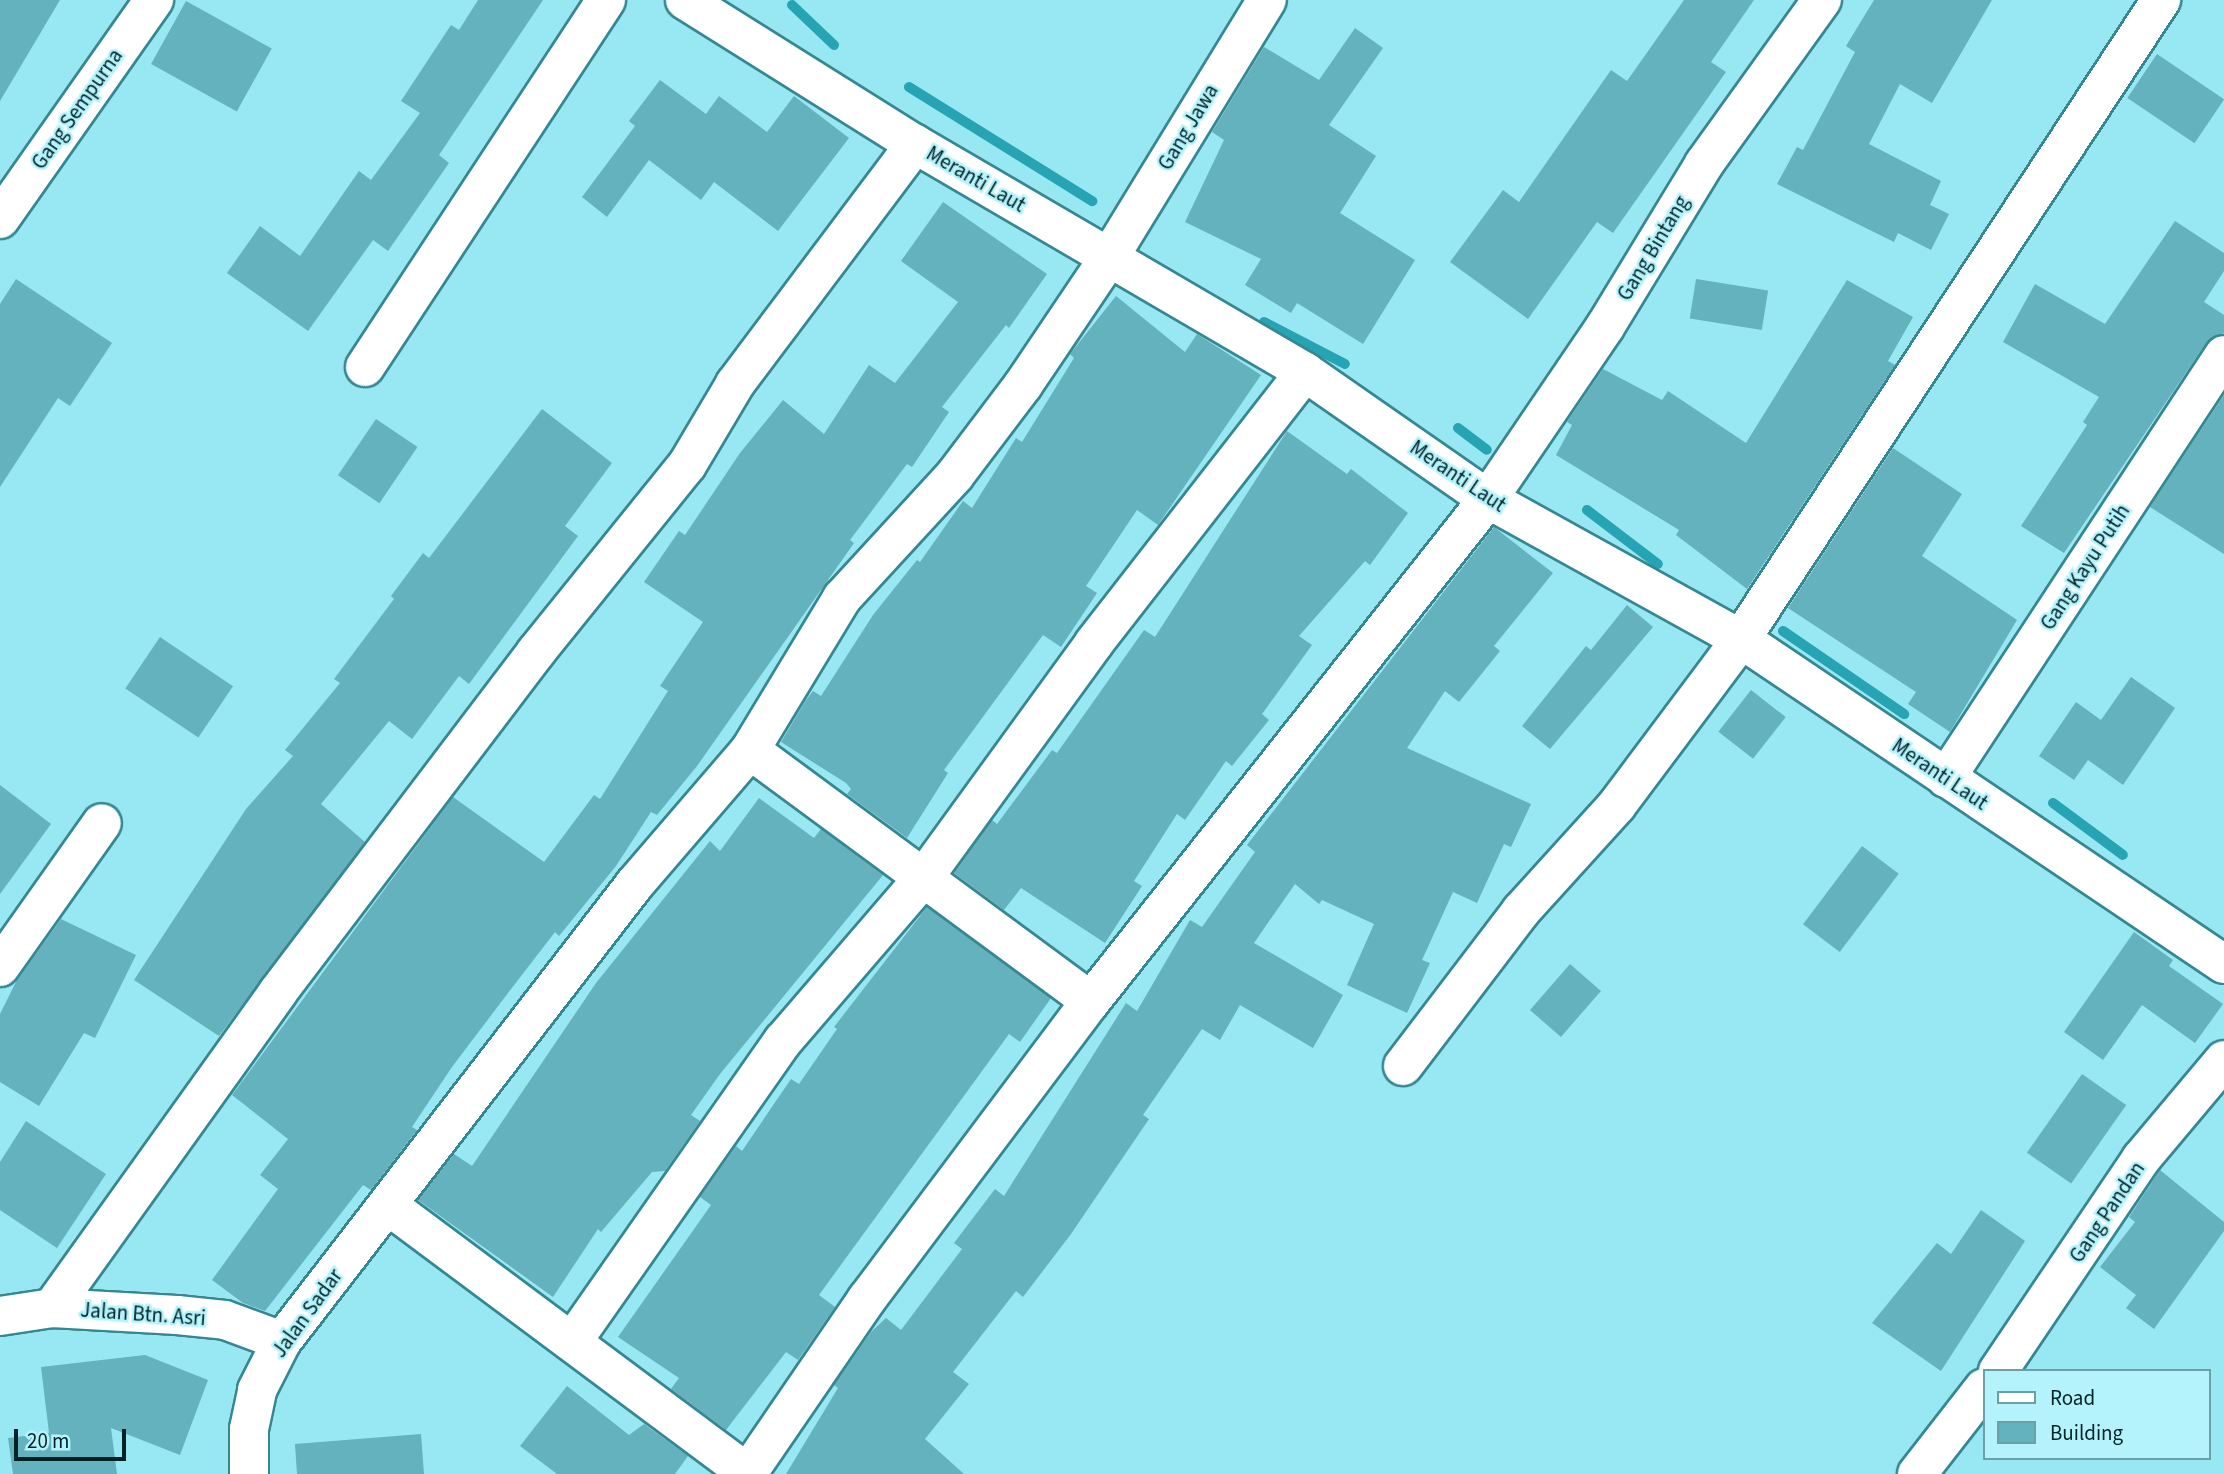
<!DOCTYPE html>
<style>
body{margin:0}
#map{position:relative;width:2224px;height:1474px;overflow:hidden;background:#98e8f3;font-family:"Source Sans 3",sans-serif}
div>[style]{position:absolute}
.stream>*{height:10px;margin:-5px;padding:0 5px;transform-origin:5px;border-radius:5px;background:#26a4b3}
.building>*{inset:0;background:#63b2bd;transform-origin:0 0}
.roads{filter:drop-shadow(2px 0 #358792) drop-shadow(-2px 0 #358792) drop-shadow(0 2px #358792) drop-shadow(0 -2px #358792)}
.street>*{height:38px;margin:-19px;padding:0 19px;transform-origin:19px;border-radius:19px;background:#fff}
span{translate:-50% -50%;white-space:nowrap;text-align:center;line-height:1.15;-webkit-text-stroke:5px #b4f3fb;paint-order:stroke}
.street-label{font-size:21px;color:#002226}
.legend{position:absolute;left:1983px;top:1369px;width:228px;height:91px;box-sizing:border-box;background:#b4f3fb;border:2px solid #6c9fa6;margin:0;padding:9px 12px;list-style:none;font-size:21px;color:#002226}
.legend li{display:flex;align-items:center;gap:14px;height:35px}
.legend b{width:35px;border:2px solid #6c9fa6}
.scale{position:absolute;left:14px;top:1429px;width:112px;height:32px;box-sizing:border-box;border:4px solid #002226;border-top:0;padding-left:9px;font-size:21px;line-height:24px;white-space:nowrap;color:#002226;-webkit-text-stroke:5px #b4f3fb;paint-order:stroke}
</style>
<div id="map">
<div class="stream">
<div style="left:792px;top:5px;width:58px;rotate:43.6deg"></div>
<div style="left:909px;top:87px;width:216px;rotate:31.9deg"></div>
<div style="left:1264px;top:322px;width:91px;rotate:27.4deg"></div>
<div style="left:1458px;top:428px;width:36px;rotate:37deg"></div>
<div style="left:1587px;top:510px;width:89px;rotate:37.3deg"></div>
<div style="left:1783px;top:631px;width:147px;rotate:34.4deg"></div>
<div style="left:2053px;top:803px;width:87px;rotate:36.6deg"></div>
</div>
<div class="building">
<div style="clip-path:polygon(0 0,60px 0,0 101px)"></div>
<div style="clip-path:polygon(478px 0,543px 0,439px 155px,449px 163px,388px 251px,373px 240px,308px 331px,227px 273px,260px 226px,300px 256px,359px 171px,371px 180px,420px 113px,401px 101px,451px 25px,459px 30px)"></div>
<div style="clip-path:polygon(1684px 0,1754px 0,1711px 62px,1726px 72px,1613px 233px,1597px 222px,1528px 319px,1450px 262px,1503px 190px,1519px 202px,1611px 70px,1627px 81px)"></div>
<div style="clip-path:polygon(1874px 0,1992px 0,1932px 103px,1900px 84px,1869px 144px,1941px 181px,1930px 205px,1949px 214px,1931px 250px,1898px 233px,1894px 242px,1777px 184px,1797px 147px,1803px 150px,1855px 52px,1846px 46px)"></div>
<div style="left:186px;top:1px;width:98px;height:72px;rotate:29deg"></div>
<div style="clip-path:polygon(1355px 28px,1383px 48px,1329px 125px,1376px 156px,1340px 213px,1415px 260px,1363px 344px,1297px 303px,1291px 313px,1245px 285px,1261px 259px,1185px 222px,1224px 140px,1212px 132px,1264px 47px,1319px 80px)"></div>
<div style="left:2157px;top:54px;width:81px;height:53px;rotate:34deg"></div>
<div style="clip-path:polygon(660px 80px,706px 114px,719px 96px,767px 132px,794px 96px,849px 138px,778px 231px,714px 182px,701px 200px,649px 160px,607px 217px,582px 197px,635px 126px,629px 121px)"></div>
<div style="clip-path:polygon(943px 202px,1047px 274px,1009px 328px,1006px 325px,942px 407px,949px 412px,912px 467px,907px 464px,850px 540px,854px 543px,697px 766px,657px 815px,651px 812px,616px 866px,559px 936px,555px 932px,508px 993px,452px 1067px,412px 1127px,417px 1130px,371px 1190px,363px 1185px,265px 1311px,243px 1303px,212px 1280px,278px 1189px,260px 1175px,288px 1139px,232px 1095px,453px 797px,544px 862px,594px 795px,600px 799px,668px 691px,660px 686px,703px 622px,644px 582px,679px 531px,685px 535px,740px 453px,783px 400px,824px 434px,869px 365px,895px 383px,958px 302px,901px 261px)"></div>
<div style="clip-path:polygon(2175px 221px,2224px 253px,2224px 271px,2204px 302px,2224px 315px,2224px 333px,2206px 343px,2064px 553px,2021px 526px,2087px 425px,2083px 422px,2099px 397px,2003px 342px,2035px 284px,2105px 324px)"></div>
<div style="clip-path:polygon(16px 279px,112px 343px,70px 406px,58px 398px,0 487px,0 304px)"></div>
<div style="left:1696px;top:279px;width:73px;height:40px;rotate:9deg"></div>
<div style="clip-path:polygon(1847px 280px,1913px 317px,1888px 361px,1895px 365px,1747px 589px,1676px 535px,1679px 530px,1556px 455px,1572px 425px,1567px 422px,1603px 369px,1662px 400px,1668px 391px,1746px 443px)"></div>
<div style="clip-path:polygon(1116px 296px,1185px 352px,1197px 334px,1261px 375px,1158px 525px,1137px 510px,1086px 586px,1097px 593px,1061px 647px,1043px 635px,944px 770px,948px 773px,907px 838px,847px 794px,851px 789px,846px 783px,781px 742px,806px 700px,813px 691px,821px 696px,873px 615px,917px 560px,920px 562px,963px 501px,972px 508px,1016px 438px,1022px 442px,1074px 358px,1070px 354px)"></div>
<div style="clip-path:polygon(2224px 395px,2224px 554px,2150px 507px)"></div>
<div style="clip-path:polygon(542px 409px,612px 463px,565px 526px,578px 536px,469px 684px,459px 676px,412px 739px,389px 721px,321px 804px,365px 842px,219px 1036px,134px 980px,246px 809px,293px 756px,285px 750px,340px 683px,334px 679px,394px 599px,391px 596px,423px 553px,429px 558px)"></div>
<div style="left:376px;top:419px;width:50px;height:68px;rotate:34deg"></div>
<div style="clip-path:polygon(1287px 431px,1347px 474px,1351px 469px,1408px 513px,1370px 565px,1365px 561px,1299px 636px,1312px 645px,1262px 714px,1269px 720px,1232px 766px,1226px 761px,1185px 820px,1177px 814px,1134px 881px,1142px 886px,1105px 943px,1021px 888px,1004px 910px,954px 873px,992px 820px,997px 824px,1052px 750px,1057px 753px,1144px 630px,1155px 637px)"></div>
<div style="clip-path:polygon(1893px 448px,1962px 494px,1922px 556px,2017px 620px,1950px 732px,1908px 704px,1916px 692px,1788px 608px)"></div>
<div style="clip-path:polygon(1494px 527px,1553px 573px,1494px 646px,1500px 651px,1459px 702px,1445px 691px,1407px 748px,1531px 804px,1511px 847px,1504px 844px,1477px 903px,1453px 892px,1422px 960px,1430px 963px,1407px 1013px,1347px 985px,1374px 924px,1322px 900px,1319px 904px,1295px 884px,1254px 943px,1343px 995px,1313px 1048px,1240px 1005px,1220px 1040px,1202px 1029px,1143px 1115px,1149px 1119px,1071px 1234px,1023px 1297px,1016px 1291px,953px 1372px,969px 1384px,925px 1439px,964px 1474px,786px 1474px,838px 1388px,834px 1385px,871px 1332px,886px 1318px,901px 1330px,962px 1249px,954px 1243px,995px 1189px,1004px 1196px,1126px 1003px,1137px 1011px,1190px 920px,1202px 927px,1255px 852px,1247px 845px)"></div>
<div style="clip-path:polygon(1627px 605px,1653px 627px,1550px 749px,1522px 726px,1586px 646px,1591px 650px)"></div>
<div style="left:160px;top:637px;width:88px;height:62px;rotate:34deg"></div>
<div style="clip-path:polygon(2131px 677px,2175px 708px,2123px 785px,2088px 760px,2074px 780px,2039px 756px,2076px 702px,2101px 720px)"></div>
<div style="left:1751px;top:690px;width:44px;height:53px;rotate:38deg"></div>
<div style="clip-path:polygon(0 785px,51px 824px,0 894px)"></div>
<div style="clip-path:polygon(759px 798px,814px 838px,821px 829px,883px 875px,720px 1074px,691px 1115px,700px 1121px,665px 1171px,652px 1172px,601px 1232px,598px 1229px,553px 1297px,418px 1200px,454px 1154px,472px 1166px,596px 983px,710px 841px,720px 851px)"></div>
<div style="left:1862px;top:846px;width:46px;height:98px;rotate:37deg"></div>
<div style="clip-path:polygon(927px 907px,1051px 998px,1020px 1042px,1009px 1034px,819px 1295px,835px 1307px,798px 1360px,786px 1352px,726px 1430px,671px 1389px,679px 1378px,618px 1337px,711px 1205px,700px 1197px,736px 1146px,742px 1151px,791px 1079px,799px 1084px,837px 1029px,834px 1027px)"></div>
<div style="clip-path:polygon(61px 919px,136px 955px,95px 1038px,84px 1033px,39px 1106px,0 1082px,0 1014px,16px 982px)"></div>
<div style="clip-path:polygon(2134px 932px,2173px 960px,2169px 966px,2223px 1004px,2195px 1043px,2142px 1005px,2103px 1060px,2064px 1032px)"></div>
<div style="left:1570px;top:964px;width:41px;height:61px;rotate:41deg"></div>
<div style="left:2082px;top:1074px;width:54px;height:96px;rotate:35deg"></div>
<div style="clip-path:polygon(26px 1121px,106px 1174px,57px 1248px,0 1210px,0 1162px)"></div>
<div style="clip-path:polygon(2160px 1170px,2224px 1222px,2224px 1231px,2154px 1329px,2126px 1308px,2136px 1295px,2100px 1267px,2135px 1222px,2129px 1217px)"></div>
<div style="clip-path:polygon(1981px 1210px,2025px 1241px,1941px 1371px,1872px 1323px,1937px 1243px,1951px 1254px)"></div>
<div style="clip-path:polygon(145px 1355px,208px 1380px,180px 1455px,111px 1428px,117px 1474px,13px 1474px,8px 1438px,49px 1433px,41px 1367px)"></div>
<div style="clip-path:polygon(567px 1386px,629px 1435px,644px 1424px,688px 1456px,675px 1474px,557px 1474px,520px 1446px)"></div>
<div style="clip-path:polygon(421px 1434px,424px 1474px,297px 1474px,295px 1444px)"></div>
</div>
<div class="roads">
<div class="street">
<div style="left:685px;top:0;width:271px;rotate:32.1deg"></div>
<div style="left:915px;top:144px;width:452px;rotate:30.3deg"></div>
<div style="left:1305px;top:372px;width:223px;rotate:34.8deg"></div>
<div style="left:1488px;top:499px;width:289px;rotate:29deg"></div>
<div style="left:1741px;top:639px;width:582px;rotate:33.94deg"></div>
<div style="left:0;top:219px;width:268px;rotate:-54.9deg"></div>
<div style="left:365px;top:367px;width:439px;rotate:-56.7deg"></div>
<div style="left:750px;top:750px;width:423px;rotate:36.4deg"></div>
<div style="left:1946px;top:778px;width:506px;rotate:-56.69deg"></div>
<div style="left:0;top:967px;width:176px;rotate:-54.7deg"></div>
<div style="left:1403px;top:1066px;width:195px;rotate:-52.7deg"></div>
<div style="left:1521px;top:911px;width:143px;rotate:-47.8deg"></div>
<div style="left:1617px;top:805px;width:207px;rotate:-53.2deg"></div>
<div style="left:1741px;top:639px;width:765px;rotate:-56.68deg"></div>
<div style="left:389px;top:1206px;width:447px;rotate:36.7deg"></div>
<div style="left:52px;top:1308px;width:388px;rotate:-54.4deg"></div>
<div style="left:278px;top:992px;width:427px;rotate:-52.8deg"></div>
<div style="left:536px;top:652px;width:240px;rotate:-51.1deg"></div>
<div style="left:687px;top:465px;width:94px;rotate:-59.3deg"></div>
<div style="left:735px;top:384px;width:300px;rotate:-53.1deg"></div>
<div style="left:0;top:1316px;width:53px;rotate:-8.7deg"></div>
<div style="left:52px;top:1308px;width:125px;rotate:3.2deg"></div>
<div style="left:177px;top:1315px;width:48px;rotate:5.9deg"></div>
<div style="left:225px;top:1320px;width:61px;rotate:20.2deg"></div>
<div style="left:572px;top:1342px;width:368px;rotate:-55deg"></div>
<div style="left:783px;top:1041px;width:218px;rotate:-49.3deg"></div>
<div style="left:925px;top:876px;width:288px;rotate:-54deg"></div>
<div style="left:1094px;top:643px;width:343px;rotate:-52.1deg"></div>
<div style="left:1998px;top:1371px;width:256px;rotate:-56deg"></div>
<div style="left:2141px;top:1159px;width:129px;rotate:-50deg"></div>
<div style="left:249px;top:1474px;width:45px;rotate:-90deg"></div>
<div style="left:249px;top:1429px;width:40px;rotate:-78deg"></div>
<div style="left:257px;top:1390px;width:55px;rotate:-63deg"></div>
<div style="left:282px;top:1341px;width:576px;rotate:-52.33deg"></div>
<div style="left:634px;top:885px;width:178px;rotate:-49.3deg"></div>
<div style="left:750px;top:750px;width:178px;rotate:-58.8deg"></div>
<div style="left:842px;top:598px;width:167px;rotate:-47.4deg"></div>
<div style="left:955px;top:475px;width:113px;rotate:-52.9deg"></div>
<div style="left:1023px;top:385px;width:156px;rotate:-56deg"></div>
<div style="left:1110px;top:256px;width:300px;rotate:-58.5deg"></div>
<div style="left:747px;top:1474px;width:212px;rotate:-55.6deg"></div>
<div style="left:867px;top:1299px;width:373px;rotate:-53.1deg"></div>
<div style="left:1091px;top:1001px;width:640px;rotate:-51.66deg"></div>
<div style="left:1488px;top:499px;width:208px;rotate:-55.8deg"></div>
<div style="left:1605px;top:327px;width:191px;rotate:-58.7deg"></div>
<div style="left:1704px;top:164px;width:202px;rotate:-54.3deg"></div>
<div style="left:1917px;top:1474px;width:109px;rotate:-52.1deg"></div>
</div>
</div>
<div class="street-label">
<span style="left:77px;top:109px;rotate:-55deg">Gang Sempurna</span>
<span style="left:1188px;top:127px;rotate:-59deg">Gang Jawa</span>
<span style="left:976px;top:179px;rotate:30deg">Meranti Laut</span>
<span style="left:1653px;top:248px;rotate:-59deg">Gang Bintang</span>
<span style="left:1458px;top:476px;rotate:34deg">Meranti Laut</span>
<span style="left:2085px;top:567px;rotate:-57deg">Gang Kayu Putih</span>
<span style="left:1940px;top:774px;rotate:34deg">Meranti Laut</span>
<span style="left:2107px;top:1212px;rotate:-56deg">Gang Pandan</span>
<span style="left:307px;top:1313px;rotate:-54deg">Jalan Sadar</span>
<span style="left:143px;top:1314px;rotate:4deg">Jalan Btn. Asri</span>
</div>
<ul class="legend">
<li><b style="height:9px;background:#fff"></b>Road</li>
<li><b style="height:19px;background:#63b2bd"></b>Building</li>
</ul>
<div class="scale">20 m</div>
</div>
